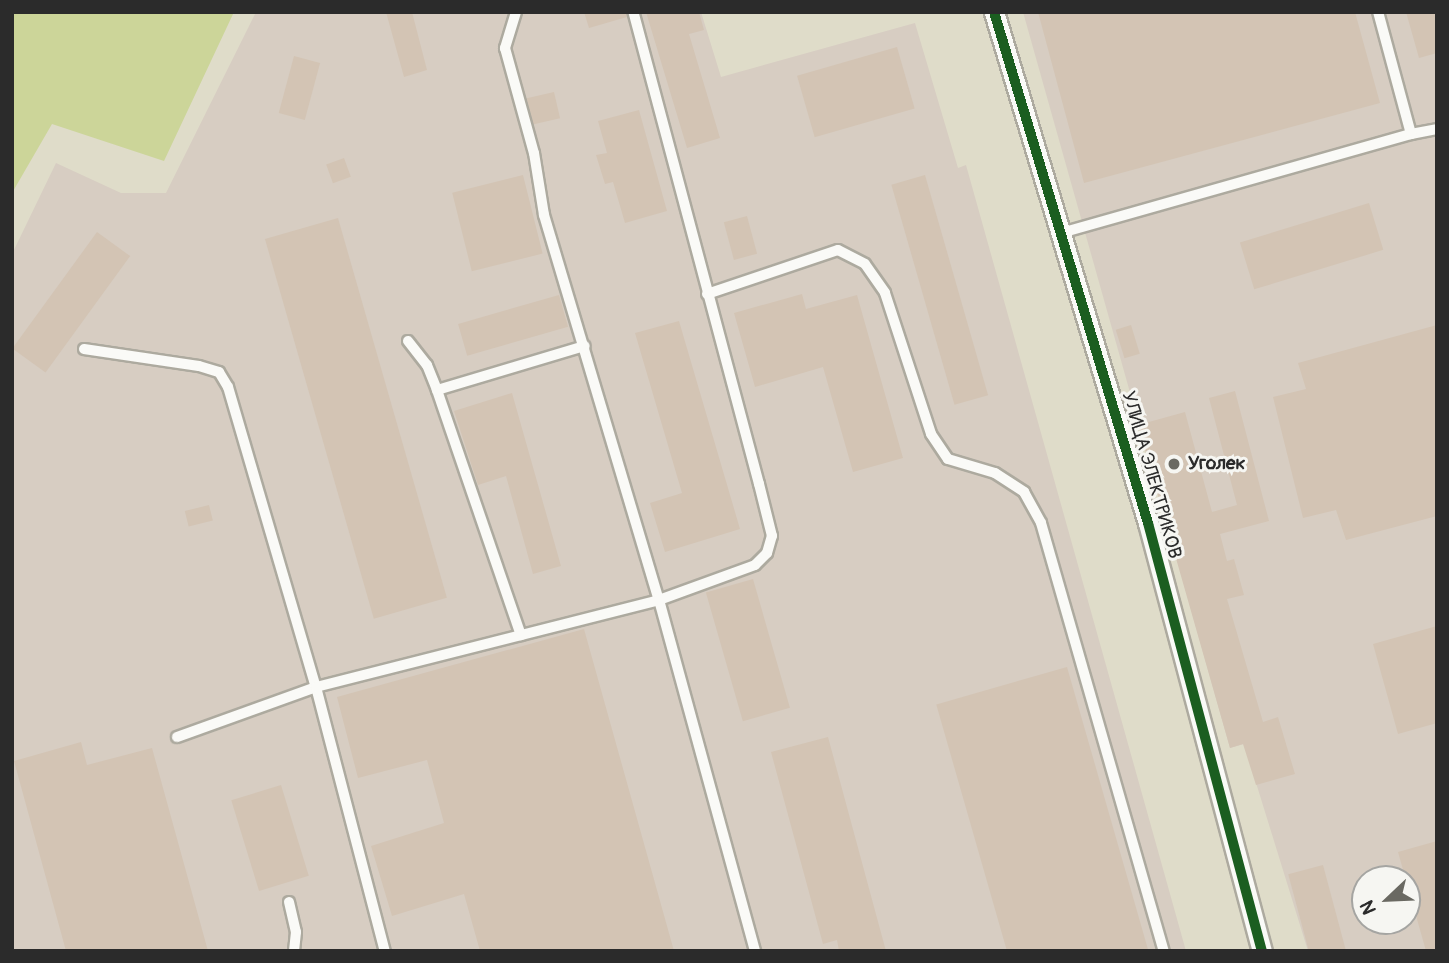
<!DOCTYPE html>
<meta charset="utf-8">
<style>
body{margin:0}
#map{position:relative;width:1449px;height:963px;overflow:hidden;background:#dfdcc9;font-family:Pangolin,sans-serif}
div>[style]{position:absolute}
.industrial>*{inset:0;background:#d7cdc2}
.green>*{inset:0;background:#ccd599}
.building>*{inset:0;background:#d3c4b4;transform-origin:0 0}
.roads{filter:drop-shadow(2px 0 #adaa9f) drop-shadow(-2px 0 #adaa9f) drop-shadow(0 2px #adaa9f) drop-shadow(0 -2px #adaa9f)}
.lane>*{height:10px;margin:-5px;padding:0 5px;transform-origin:5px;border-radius:5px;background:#fafaf7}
.street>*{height:19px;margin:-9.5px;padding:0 9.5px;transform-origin:9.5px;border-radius:9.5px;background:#fafaf7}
.cycleway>*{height:10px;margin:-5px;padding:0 5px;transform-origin:5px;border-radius:5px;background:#1b5e20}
.dots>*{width:19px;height:19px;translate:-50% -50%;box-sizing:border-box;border:4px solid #f6f6f2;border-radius:50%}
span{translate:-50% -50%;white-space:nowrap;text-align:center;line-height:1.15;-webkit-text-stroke:6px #f6f6f2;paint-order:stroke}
.poi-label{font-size:19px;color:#2b2b2b;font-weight:700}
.left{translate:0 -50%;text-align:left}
.street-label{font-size:19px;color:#2b2b2b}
.frame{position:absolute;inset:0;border:14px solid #2b2b2b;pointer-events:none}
.north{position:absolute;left:1351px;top:865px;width:70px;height:70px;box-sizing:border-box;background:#f6f6f2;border:2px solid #a5a5a2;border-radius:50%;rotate:247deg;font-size:19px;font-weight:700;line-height:28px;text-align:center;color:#2b2b2b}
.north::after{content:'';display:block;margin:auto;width:24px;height:32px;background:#6a6962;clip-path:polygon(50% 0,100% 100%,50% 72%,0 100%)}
</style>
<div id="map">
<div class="industrial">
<div style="clip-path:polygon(256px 12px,701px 12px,721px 77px,915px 23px,958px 168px,966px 165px,1186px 951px,12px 951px,12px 254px,56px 163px,121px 193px,166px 193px)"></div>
<div style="clip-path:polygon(evenodd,1023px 12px,1437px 12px,1437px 951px,1308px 951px,1244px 744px,1230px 748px,1023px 12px,1365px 879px,1407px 879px,1407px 921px,1365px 921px,1365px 879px)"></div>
</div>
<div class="green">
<div style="clip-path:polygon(12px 12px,234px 12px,164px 161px,52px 124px,12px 193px)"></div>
</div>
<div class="building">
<div style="clip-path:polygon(386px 12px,412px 12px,427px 70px,404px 77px)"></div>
<div style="clip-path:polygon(584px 12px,626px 12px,627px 17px,589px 28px)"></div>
<div style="clip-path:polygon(646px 12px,699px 12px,704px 30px,689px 34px,720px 138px,687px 148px)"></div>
<div style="clip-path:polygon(1038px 12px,1355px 12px,1380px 103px,1084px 183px)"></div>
<div style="clip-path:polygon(1406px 12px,1437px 12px,1437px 53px,1419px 58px)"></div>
<div style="left:897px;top:47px;width:64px;height:104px;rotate:74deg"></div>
<div style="left:294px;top:56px;width:27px;height:59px;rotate:15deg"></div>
<div style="left:554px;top:92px;width:27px;height:28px;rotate:77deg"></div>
<div style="clip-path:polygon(639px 110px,667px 211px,625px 223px,613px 182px,605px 184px,596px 155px,607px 153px,598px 121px)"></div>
<div style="left:344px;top:158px;width:20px;height:19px;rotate:70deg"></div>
<div style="left:523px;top:175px;width:81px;height:73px;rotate:76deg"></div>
<div style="left:925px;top:175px;width:229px;height:35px;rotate:74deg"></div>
<div style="left:1369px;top:203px;width:49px;height:135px;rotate:73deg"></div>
<div style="left:747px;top:216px;width:39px;height:24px;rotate:75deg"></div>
<div style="left:338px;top:218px;width:395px;height:76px;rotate:74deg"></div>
<div style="left:97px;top:232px;width:41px;height:144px;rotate:36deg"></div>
<div style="clip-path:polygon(802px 294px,806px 309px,857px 295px,903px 458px,853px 472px,823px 367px,755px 387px,734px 313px)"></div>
<div style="left:559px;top:295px;width:33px;height:105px;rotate:74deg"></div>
<div style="clip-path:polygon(679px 321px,740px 529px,665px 552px,650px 503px,682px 493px,635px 333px)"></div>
<div style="left:1131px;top:325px;width:30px;height:16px;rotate:73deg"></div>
<div style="clip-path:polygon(1437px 325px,1437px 516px,1346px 540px,1336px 510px,1303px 518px,1273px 397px,1306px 389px,1298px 363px)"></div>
<div style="clip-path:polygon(1235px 391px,1269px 521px,1220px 534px,1227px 561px,1234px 559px,1244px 595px,1227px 599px,1263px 722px,1278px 717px,1295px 774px,1256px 785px,1243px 744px,1230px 748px,1138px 425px,1185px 412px,1212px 512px,1237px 505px,1209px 398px)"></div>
<div style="clip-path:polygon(512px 393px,561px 566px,533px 574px,506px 476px,478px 485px,454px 411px)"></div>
<div style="left:209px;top:505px;width:16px;height:25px;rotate:76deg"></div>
<div style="left:753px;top:579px;width:134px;height:49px;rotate:74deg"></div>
<div style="clip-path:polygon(1437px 626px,1437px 723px,1398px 734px,1373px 644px)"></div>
<div style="clip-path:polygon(584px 629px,674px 951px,480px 951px,464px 894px,392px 916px,371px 846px,444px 823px,427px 760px,358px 778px,337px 697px)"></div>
<div style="left:1067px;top:667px;width:295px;height:136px;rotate:74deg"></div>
<div style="clip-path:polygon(828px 737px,880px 929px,886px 951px,839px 951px,837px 940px,823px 944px,771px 752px)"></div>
<div style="clip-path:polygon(81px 742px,87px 765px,152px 748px,208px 951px,66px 951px,14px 761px)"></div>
<div style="left:281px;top:785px;width:95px;height:52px;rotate:73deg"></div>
<div style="clip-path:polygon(1437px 841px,1437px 951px,1426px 951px,1398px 852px)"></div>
<div style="left:1323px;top:865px;width:89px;height:36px;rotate:75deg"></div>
</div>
<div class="roads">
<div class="lane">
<div style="left:516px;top:12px;width:38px;rotate:107deg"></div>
<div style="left:505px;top:48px;width:109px;rotate:74.6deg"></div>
<div style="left:534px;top:153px;width:63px;rotate:80.8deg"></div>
<div style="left:544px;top:215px;width:402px;rotate:73.4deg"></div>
<div style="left:659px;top:600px;width:364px;rotate:74.7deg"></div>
<div style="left:1411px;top:134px;width:26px;rotate:-11deg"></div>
<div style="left:1061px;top:233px;width:364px;rotate:-15.8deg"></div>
<div style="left:1411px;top:134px;width:126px;rotate:-105.1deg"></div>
<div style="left:707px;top:294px;width:138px;rotate:-18.6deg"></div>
<div style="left:838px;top:250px;width:30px;rotate:27deg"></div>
<div style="left:865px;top:264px;width:35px;rotate:55deg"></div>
<div style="left:885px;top:293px;width:148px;rotate:71.9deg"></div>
<div style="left:931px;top:434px;width:30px;rotate:56deg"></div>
<div style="left:948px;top:459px;width:49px;rotate:16.6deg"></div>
<div style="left:995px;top:473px;width:35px;rotate:33deg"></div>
<div style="left:1024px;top:492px;width:35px;rotate:61deg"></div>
<div style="left:1041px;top:523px;width:445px;rotate:74deg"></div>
<div style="left:408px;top:341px;width:31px;rotate:52deg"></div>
<div style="left:427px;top:365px;width:27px;rotate:68deg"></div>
<div style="left:437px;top:390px;width:259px;rotate:71.1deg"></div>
<div style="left:84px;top:349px;width:116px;rotate:8.4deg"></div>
<div style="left:199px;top:366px;width:21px;rotate:17deg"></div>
<div style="left:219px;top:372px;width:17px;rotate:59deg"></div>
<div style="left:228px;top:387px;width:313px;rotate:73.7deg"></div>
<div style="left:316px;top:687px;width:273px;rotate:75.4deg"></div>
<div style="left:437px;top:390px;width:154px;rotate:-16.6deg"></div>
<div style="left:177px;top:737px;width:148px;rotate:-19.8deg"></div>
<div style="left:316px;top:687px;width:354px;rotate:-14.2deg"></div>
<div style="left:659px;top:600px;width:102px;rotate:-20deg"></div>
<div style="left:755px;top:565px;width:17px;rotate:-45deg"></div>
<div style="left:767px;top:553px;width:18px;rotate:-74deg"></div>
<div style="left:772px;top:536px;width:54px;rotate:-104deg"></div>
<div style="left:759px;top:484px;width:489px;rotate:-104.9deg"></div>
<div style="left:289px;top:902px;width:31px;rotate:77deg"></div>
<div style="left:296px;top:932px;width:19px;rotate:96deg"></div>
</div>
<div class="street">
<div style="left:994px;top:12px;width:534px;rotate:73.23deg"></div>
<div style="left:1148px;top:523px;width:443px;rotate:75.1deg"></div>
</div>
</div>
<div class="cycleway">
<div style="left:994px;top:12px;width:534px;rotate:73.23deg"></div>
<div style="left:1148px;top:523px;width:443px;rotate:75.1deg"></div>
</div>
<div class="dots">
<div style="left:1174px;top:464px;background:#6a6962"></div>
</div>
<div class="poi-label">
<span class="left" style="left:1188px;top:464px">Уголек</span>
</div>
<div class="street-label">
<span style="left:1151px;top:475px;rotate:74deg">УЛИЦА ЭЛЕКТРИКОВ</span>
</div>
<div class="frame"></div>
<div class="north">N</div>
</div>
